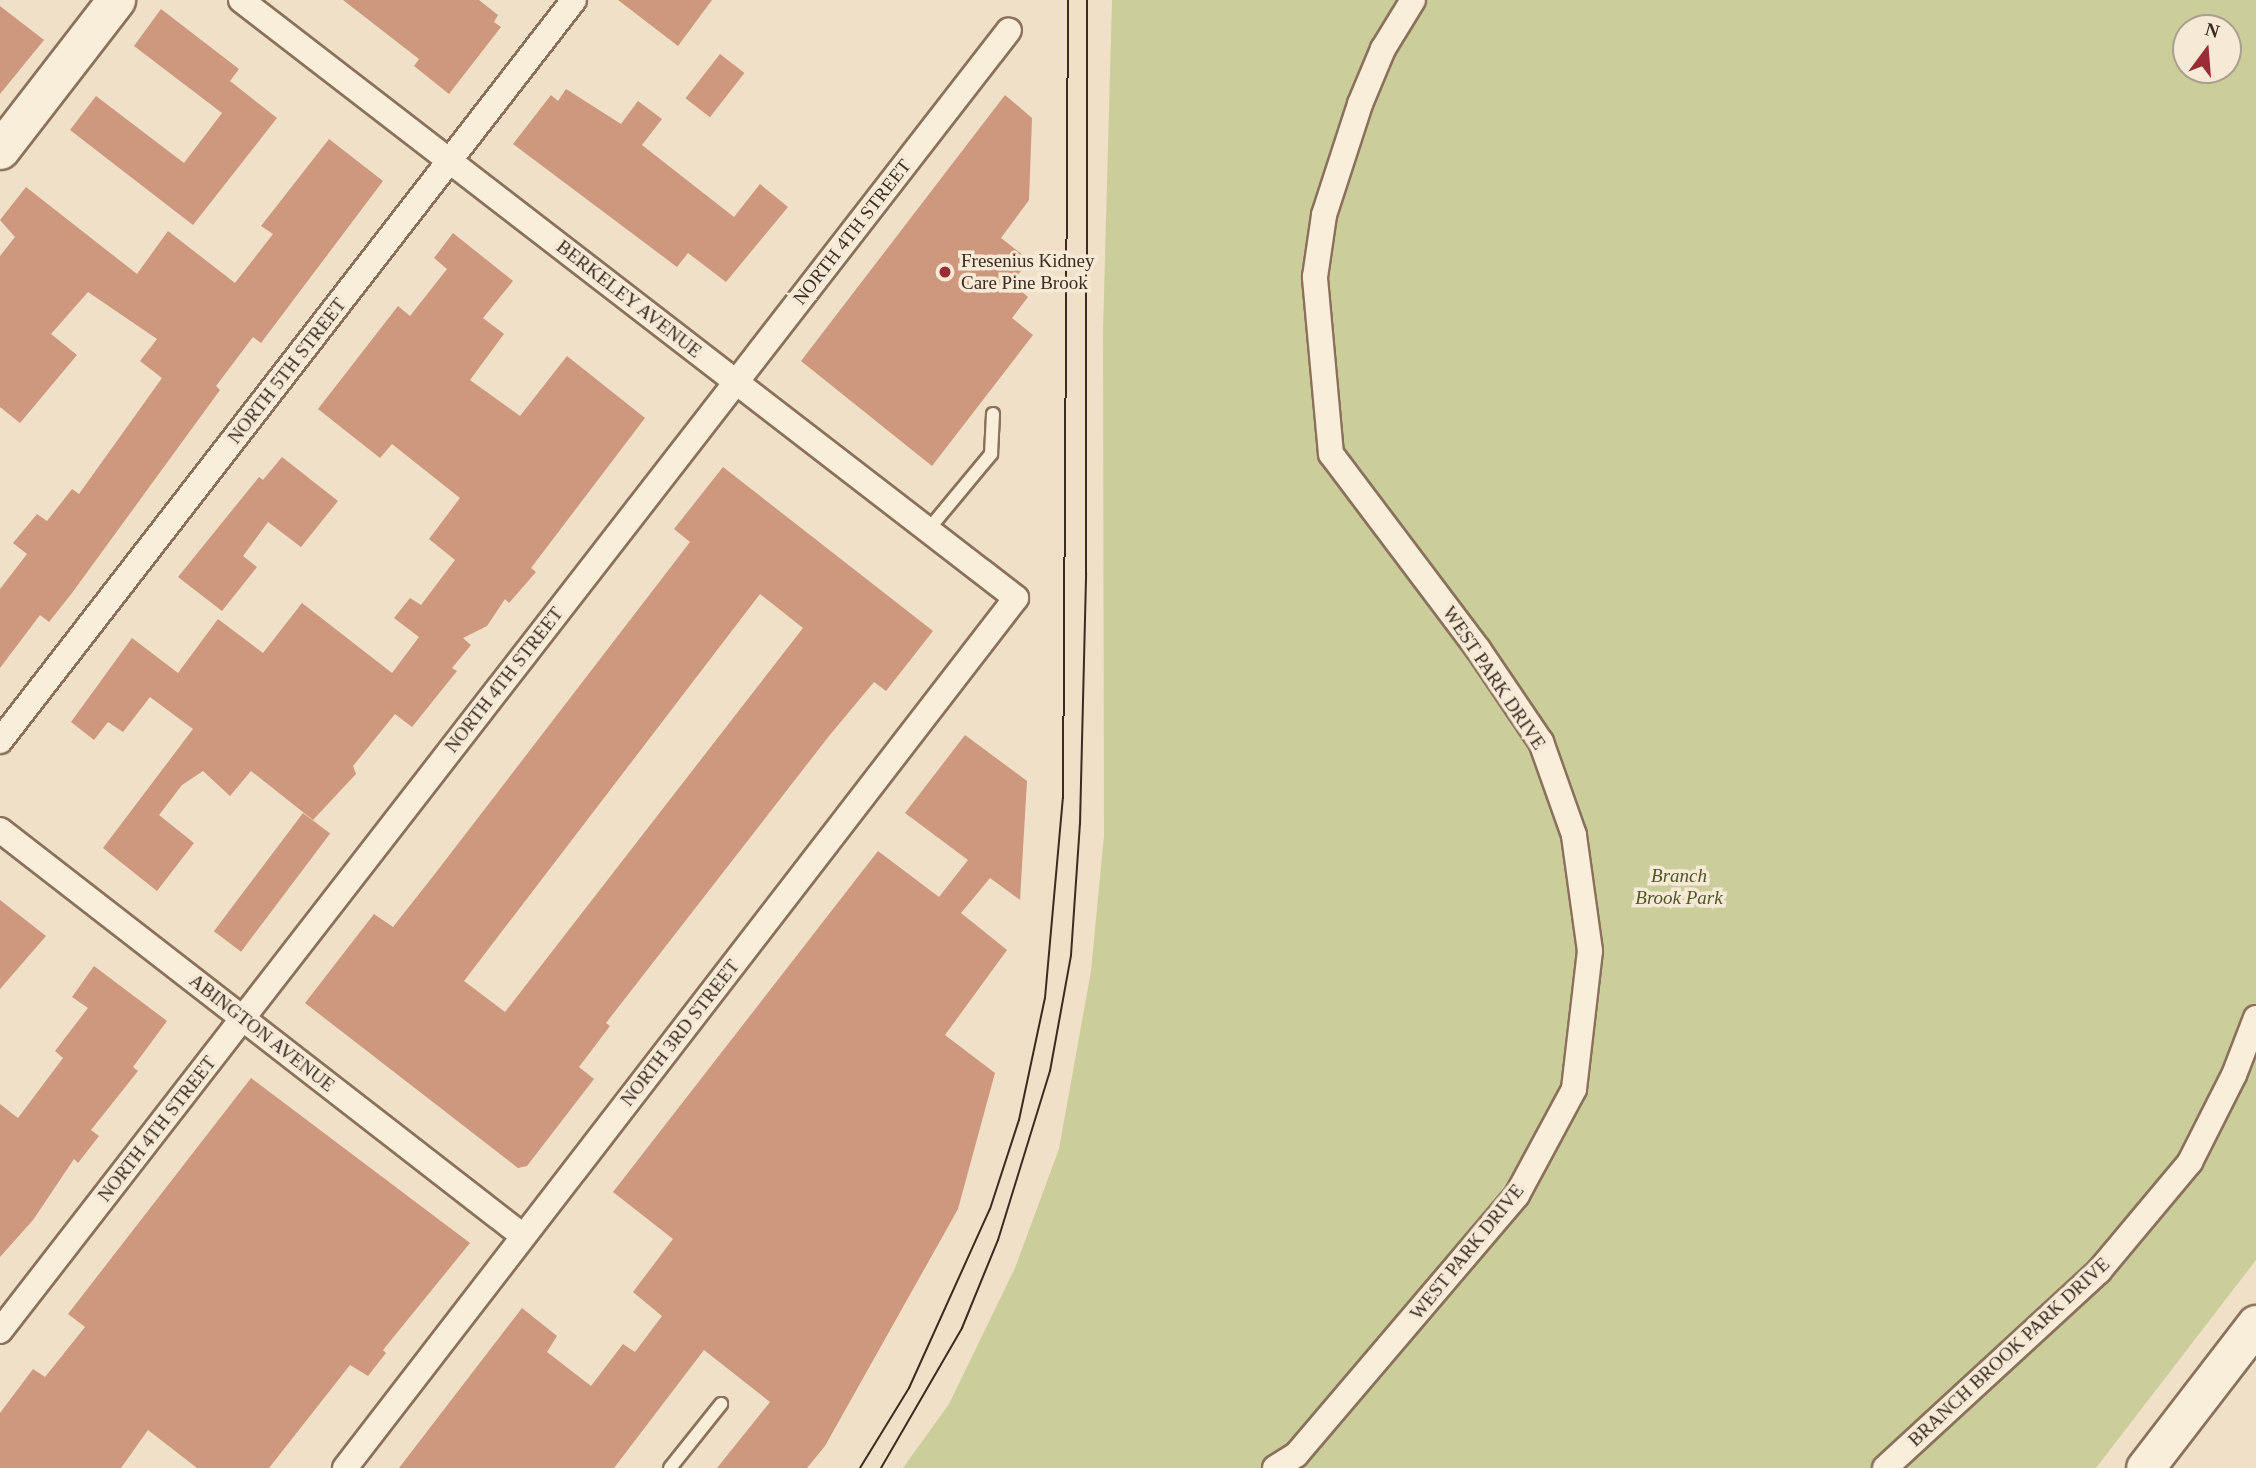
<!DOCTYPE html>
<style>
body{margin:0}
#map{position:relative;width:2256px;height:1468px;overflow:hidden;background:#efe0c7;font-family:"Times New Roman",serif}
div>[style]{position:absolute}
.green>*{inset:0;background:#cbcd9a}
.building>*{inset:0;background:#cd987d;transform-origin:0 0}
.roads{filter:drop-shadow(2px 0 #8b715c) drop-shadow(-2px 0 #8b715c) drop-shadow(0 2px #8b715c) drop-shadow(0 -2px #8b715c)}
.lane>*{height:12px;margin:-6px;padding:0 6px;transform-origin:6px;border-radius:6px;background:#f9eeda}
.street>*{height:24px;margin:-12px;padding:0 12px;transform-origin:12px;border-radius:12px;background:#f9eeda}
.secondary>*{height:37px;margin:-18.5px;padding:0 18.5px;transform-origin:18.5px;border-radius:18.5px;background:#f9eeda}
.tram>*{height:2px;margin:-1px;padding:0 1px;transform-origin:1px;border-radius:1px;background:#3b2b20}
.dots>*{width:19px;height:19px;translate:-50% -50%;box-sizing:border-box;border:4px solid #f6ead7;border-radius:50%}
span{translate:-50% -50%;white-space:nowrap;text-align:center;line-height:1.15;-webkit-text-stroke:7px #f6ead7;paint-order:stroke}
.street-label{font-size:19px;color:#3b2b20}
.poi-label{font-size:19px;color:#3b2b20}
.left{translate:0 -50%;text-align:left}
.park-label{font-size:19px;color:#4f5726;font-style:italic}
.north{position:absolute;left:2172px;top:14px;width:70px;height:70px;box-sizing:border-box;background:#f6ead7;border:2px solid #ab9e8e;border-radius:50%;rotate:16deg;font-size:19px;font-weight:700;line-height:28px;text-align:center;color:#3b2b20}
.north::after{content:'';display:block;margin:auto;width:24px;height:32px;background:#9a2c35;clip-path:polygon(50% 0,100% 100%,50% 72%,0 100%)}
</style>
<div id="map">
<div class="green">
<div style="clip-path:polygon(evenodd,1112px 0,2256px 0,2256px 1260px,2096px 1468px,903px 1468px,949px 1404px,1015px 1268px,1059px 1149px,1091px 971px,1104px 836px,1103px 331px,1112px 0,2186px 28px,2228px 28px,2228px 70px,2186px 70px,2186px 28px)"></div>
</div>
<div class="building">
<div style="clip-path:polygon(343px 0,479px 0,498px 15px,494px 22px,501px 27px,449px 94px,414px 66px,419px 59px)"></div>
<div style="clip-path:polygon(618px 0,712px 0,678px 46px)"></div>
<div style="clip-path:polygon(0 6px,44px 40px,0 94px)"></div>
<div style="clip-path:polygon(161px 9px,239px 69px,230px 81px,277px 118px,193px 225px,70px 130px,96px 96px,184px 163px,222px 113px,134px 46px)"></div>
<div style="left:720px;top:54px;width:31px;height:56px;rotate:38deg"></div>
<div style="clip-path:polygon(566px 89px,621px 124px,638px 101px,662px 119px,642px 145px,734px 217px,760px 184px,788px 207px,726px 282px,688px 253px,677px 267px,513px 144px,551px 95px,558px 101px)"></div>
<div style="clip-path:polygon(1005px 95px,1032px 118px,1029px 200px,1001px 238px,1029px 260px,1012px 283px,1028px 297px,1012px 318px,1033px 335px,932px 466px,801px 361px)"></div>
<div style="clip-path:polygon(329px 139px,383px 181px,261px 343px,253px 337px,216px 386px,220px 390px,72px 593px,49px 622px,40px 615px,0 668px,0 589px,27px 554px,13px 543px,37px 514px,47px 521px,72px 489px,79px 494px,162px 378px,140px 361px,157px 339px,88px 292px,51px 334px,77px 355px,20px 423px,0 407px,0 256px,15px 237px,0 220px,26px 187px,137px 274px,168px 231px,235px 283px,273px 234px,261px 226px)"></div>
<div style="clip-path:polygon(453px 233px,513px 281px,483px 318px,504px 334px,470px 380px,520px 416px,567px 356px,645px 418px,531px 568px,536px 572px,509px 603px,505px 599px,487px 626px,463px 638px,471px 645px,452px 668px,457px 671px,412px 727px,395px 714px,353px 766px,356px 774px,313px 820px,251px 771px,230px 796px,203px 771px,182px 785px,159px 815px,194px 843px,157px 891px,103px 848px,193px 729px,150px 697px,123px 732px,108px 722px,94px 740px,71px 722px,132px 638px,178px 673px,218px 619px,263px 653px,302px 603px,392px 673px,419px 637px,394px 618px,410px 598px,421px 605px,455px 560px,429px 539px,460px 498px,392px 444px,380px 458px,318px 409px,398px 306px,410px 316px,447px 269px,434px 258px)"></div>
<div style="clip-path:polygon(282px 457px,338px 501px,301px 547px,268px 522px,243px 556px,257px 567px,222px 611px,178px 577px,259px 477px,263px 480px)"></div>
<div style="clip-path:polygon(evenodd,723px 467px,933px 631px,886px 691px,874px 682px,829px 736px,606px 1023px,610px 1026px,579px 1067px,594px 1079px,527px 1166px,518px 1168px,305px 1003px,374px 914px,393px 927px,434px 875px,690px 542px,674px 529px,723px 467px,760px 594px,803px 628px,505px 1012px,464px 981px,760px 594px)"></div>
<div style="clip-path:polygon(965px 735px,1027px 781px,1020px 900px,990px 878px,961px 913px,1007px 950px,945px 1035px,995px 1073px,958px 1209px,825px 1446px,807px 1468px,717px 1468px,770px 1402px,704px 1350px,614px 1468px,399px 1468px,522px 1308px,557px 1336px,547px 1352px,591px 1386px,623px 1344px,635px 1352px,662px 1316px,633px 1292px,673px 1239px,613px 1192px,878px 851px,939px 897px,968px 860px,905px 813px)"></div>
<div style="left:303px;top:813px;width:34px;height:148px;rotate:37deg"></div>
<div style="clip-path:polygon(0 900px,46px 936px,0 989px)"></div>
<div style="clip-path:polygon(94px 966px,167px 1021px,133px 1067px,138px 1071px,91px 1130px,99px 1136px,78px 1163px,74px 1159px,33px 1220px,0 1257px,0 1104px,18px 1118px,63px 1058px,55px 1051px,88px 1008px,72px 997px)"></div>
<div style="clip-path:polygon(251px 1078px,470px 1243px,383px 1350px,386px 1353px,368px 1376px,350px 1365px,269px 1468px,197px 1468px,148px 1430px,121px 1468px,0 1468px,0 1413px,33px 1369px,45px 1377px,85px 1327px,68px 1314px)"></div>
</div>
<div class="roads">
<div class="lane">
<div style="left:928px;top:530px;width:99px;rotate:-50.3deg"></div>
<div style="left:991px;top:454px;width:40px;rotate:-87.1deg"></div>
<div style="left:670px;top:1468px;width:82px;rotate:-51.4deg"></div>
</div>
<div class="street">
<div style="left:241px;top:0;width:979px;rotate:37.65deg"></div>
<div style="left:1016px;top:598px;width:1099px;rotate:127.64deg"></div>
<div style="left:0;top:741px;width:937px;rotate:-52.24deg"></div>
<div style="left:0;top:830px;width:662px;rotate:37.82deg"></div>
<div style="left:0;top:1331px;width:1646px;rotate:-52.2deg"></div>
<div style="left:1275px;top:1468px;width:25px;rotate:-32deg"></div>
<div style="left:1296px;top:1455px;width:341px;rotate:-49.6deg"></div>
<div style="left:1517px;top:1195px;width:120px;rotate:-61.7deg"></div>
<div style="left:1574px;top:1089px;width:139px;rotate:-83.4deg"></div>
<div style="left:1590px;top:951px;width:117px;rotate:-97.9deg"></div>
<div style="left:1574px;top:835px;width:99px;rotate:-109.5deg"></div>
<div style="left:1541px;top:742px;width:112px;rotate:-124.1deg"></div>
<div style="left:1478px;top:649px;width:244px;rotate:-127deg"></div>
<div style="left:1331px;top:454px;width:178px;rotate:-95.2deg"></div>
<div style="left:1315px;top:277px;width:63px;rotate:-81.7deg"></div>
<div style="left:1324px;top:215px;width:117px;rotate:-72deg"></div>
<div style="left:1360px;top:104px;width:60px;rotate:-67.3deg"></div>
<div style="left:1383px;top:49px;width:57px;rotate:-58.5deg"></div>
<div style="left:1885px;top:1468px;width:291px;rotate:-42.6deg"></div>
<div style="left:2099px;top:1271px;width:142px;rotate:-50.1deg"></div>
<div style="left:2190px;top:1162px;width:97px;rotate:-63.2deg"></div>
<div style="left:2234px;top:1075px;width:61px;rotate:-68.9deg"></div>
</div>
<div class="secondary">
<div style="left:0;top:150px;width:190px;rotate:-52.3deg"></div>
<div style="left:2145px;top:1468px;width:182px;rotate:-52.4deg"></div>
</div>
</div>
<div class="tram">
<div style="left:860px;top:1468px;width:94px;rotate:-58.5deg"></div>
<div style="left:909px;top:1388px;width:196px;rotate:-65.7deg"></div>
<div style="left:990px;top:1209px;width:94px;rotate:-72deg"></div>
<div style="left:1019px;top:1120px;width:125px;rotate:-78deg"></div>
<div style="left:1045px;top:998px;width:201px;rotate:-84.9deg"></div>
<div style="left:1063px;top:798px;width:798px;rotate:-89.64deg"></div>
<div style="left:881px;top:1468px;width:162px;rotate:-59.9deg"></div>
<div style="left:962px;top:1328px;width:95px;rotate:-67.8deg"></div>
<div style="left:998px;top:1240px;width:177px;rotate:-72.9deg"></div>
<div style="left:1050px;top:1071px;width:118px;rotate:-79.7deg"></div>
<div style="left:1071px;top:955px;width:131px;rotate:-86.1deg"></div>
<div style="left:1080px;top:824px;width:251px;rotate:-88.6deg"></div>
<div style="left:1086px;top:573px;width:573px;rotate:-89.9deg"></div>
</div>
<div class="dots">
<div style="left:945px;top:272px;background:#9a2c35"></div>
</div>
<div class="street-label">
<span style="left:852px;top:232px;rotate:-52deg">NORTH 4TH STREET</span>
<span style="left:629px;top:299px;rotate:38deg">BERKELEY AVENUE</span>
<span style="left:287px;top:371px;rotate:-52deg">NORTH 5TH STREET</span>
<span style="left:1494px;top:678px;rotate:56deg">WEST PARK DRIVE</span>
<span style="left:504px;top:680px;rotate:-52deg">NORTH 4TH STREET</span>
<span style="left:262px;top:1033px;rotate:38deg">ABINGTON AVENUE</span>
<span style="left:680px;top:1033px;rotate:-52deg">NORTH 3RD STREET</span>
<span style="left:157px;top:1129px;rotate:-52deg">NORTH 4TH STREET</span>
<span style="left:1467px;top:1252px;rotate:-51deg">WEST PARK DRIVE</span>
<span style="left:2009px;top:1352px;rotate:-43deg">BRANCH BROOK PARK DRIVE</span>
</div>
<div class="poi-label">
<span class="left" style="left:961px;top:272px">Fresenius Kidney<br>Care Pine Brook</span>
</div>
<div class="park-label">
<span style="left:1679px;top:887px">Branch<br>Brook Park</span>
</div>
<div class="north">N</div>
</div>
